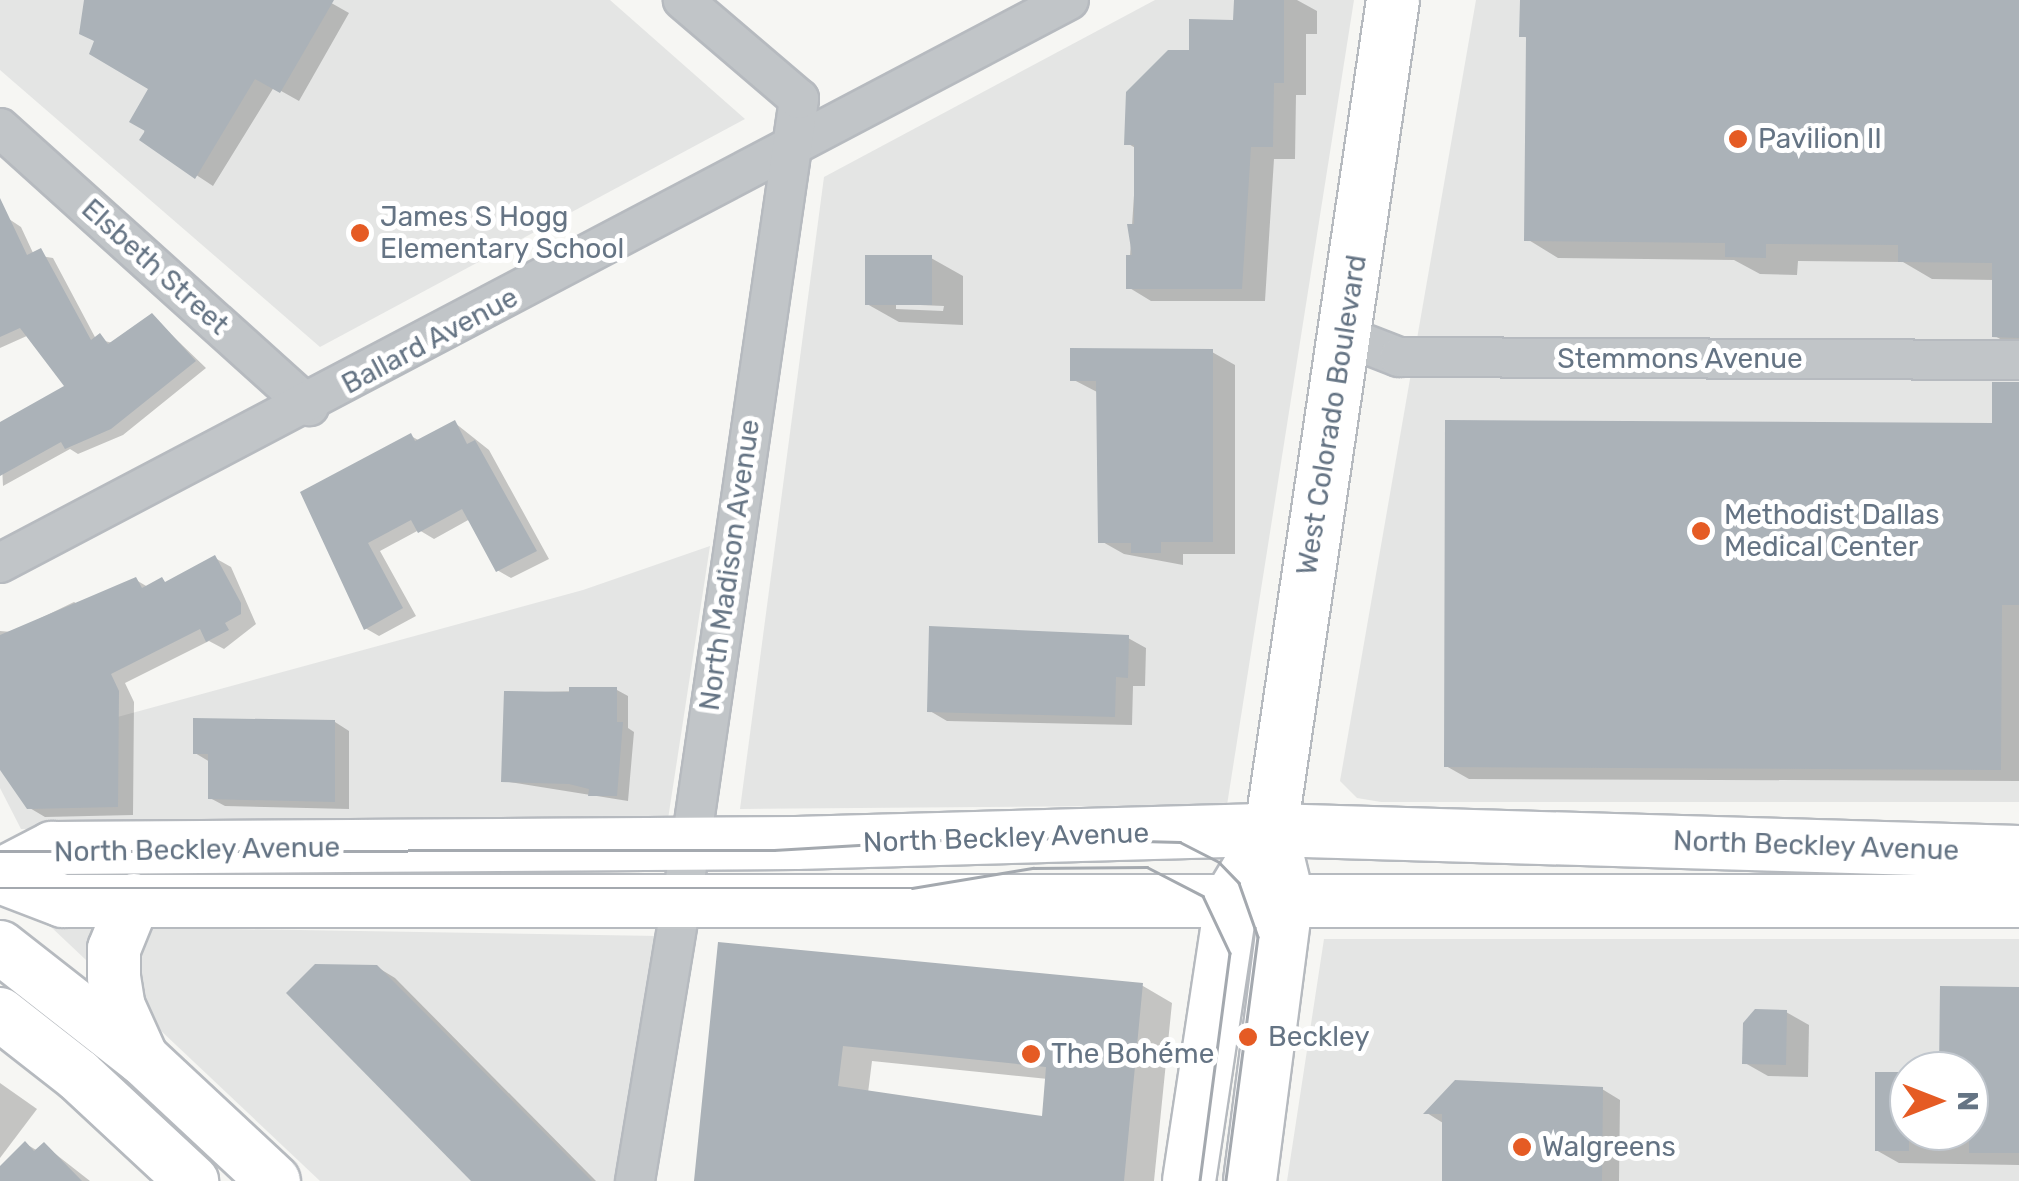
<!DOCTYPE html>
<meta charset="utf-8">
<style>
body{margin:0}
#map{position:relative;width:2019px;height:1181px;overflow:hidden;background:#f6f6f3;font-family:Rubik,sans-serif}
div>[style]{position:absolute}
.built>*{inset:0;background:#e4e5e4}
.shadow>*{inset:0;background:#0003}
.building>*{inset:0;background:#abb2b8;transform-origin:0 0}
.roads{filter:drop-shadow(2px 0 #b6babf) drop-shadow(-2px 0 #b6babf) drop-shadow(0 2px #b6babf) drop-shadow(0 -2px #b6babf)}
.street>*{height:38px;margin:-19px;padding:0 19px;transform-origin:19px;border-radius:19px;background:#c1c5c8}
.secondary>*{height:52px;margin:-26px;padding:0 26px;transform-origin:26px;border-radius:26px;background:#fff}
.tram>*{height:2.5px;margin:-1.25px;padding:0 1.25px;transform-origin:1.25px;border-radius:1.25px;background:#a4a9af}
.dots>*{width:28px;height:28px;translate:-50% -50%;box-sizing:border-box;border:5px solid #fff;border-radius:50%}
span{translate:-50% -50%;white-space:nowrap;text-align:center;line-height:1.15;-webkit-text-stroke:10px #fff;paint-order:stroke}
.poi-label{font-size:28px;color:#657484}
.left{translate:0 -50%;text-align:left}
.street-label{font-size:28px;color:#657484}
.north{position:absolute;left:1889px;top:1051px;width:100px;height:100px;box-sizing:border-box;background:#fff;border:2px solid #c1c7ce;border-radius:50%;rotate:90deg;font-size:28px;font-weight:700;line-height:40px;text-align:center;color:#657484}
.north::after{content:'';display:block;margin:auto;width:35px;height:45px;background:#e55b24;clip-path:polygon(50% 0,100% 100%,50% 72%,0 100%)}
</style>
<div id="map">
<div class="built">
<div style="clip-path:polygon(0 0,610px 0,745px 119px,320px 347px,0 70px)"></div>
<div style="clip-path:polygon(1155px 0,1354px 0,1227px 805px,740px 809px,824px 177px)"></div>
<div style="clip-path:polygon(1476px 0,2019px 0,2019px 802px,1381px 802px,1357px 798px,1340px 781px)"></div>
<div style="clip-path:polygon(710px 546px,668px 819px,21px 829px,0 788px,0 749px,583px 590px)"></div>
<div style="clip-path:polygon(50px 926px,659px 936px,614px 1181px,320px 1181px)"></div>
<div style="clip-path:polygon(evenodd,1324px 939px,2019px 939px,2019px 1181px,1287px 1181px,1324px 939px,1909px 1071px,1969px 1071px,1969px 1131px,1909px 1131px,1909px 1071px)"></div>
</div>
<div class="shadow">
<div style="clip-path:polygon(86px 0,326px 0,349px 13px,299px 101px,274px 87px,213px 186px,143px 140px,151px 88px,97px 41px)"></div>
<div style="clip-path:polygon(1236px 0,1297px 0,1317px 11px,1317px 34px,1306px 34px,1306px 95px,1296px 95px,1295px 159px,1274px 159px,1265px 301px,1151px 301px,1128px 287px,1137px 149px,1127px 143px,1191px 53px,1236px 22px)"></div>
<div style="clip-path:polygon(1522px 0,2019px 0,2019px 350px,1995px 336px,1995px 280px,1932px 279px,1903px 262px,1798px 261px,1797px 275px,1760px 274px,1734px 260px,1558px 258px,1527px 239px,1529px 39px,1522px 35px)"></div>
<div style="clip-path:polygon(0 213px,21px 227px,34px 255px,53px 258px,96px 339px,113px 343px,152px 316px,206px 368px,123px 435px,78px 454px,70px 449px,3px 486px,0 425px,67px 386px,29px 335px,0 348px)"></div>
<div style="clip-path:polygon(evenodd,931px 258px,963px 276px,963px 325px,899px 322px,867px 304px,931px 258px,896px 304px,944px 306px,943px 311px,896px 309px,896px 304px)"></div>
<div style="clip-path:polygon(1212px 352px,1235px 365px,1235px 554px,1183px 554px,1183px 565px,1124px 554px,1101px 541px,1099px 393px,1072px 379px)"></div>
<div style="clip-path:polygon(2019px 385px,2019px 781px,1469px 779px,1446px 766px,1995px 425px)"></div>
<div style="clip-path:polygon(455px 423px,489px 450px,549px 559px,511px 578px,497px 570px,470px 519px,434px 539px,419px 530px,380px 551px,416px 616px,379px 636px,365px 628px,303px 493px,411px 436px,420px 441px)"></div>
<div style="clip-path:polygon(215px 558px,231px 567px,256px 624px,224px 649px,209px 641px,125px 683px,134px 702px,133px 815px,45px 817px,28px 807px,0 742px,0 631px,12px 632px,74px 602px,83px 607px,136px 580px,148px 587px,168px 583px)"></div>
<div style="clip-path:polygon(1128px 638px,1146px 648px,1145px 686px,1133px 686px,1132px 725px,947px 721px,930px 711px)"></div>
<div style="clip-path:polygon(617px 690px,628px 696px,628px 728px,634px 732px,628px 801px,503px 781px,506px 693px)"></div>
<div style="clip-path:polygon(335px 722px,349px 731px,349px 809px,225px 806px,210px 798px,210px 762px,195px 753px)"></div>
<div style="clip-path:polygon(evenodd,720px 944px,1143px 986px,1172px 1003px,1154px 1181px,695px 1181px,720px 944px,872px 1061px,1048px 1079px,1044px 1119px,868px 1093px,872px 1061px)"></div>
<div style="clip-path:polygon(377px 967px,395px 978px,596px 1181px,475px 1181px)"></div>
<div style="clip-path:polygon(2019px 990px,2019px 1165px,1899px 1163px,1876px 1150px,1909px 1075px,1909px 1131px,1969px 1131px,1969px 1071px,1941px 1071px)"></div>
<div style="clip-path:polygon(1786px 1012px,1809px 1025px,1808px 1077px,1768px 1076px,1745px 1063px)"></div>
<div style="clip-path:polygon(0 1083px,37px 1109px,0 1158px)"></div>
<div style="clip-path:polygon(1602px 1089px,1620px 1100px,1619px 1181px,1446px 1181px,1443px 1123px,1427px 1113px)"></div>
<div style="clip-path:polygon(26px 1144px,38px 1151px,44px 1145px,90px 1181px,0 1181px,0 1170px)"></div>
</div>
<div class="building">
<div style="clip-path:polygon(84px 0,334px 0,280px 93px,255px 79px,195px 179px,139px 140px,145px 131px,129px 122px,148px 89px,89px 54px,94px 41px,79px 34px)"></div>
<div style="clip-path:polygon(1234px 0,1284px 0,1284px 83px,1274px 83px,1273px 147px,1251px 147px,1242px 289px,1126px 289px,1126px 255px,1132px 255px,1127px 224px,1134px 224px,1134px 145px,1124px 145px,1126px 92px,1168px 50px,1189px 50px,1189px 19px,1233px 20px)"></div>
<div style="clip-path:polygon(1520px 0,2019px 0,2019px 338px,1992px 337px,1992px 263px,1898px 262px,1898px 245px,1766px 244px,1766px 258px,1725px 257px,1725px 243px,1524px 241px,1526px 37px,1519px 37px)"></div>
<div style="clip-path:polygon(0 198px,27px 255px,41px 248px,91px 340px,100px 333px,108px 344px,152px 313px,196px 361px,111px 429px,65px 449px,61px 442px,0 476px,0 422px,64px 386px,20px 328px,0 337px)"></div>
<div style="left:865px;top:255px;width:67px;height:50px"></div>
<div style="clip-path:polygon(1070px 348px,1213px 349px,1213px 542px,1161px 542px,1161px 553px,1131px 553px,1131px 543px,1098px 543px,1096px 381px,1070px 381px)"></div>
<div style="clip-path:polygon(1992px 382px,2019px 382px,2019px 605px,2002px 605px,2001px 770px,1444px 767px,1445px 420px,1992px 423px)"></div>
<div style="clip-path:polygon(455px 420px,467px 444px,475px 440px,537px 551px,496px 572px,462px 509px,418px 533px,411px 520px,368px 543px,403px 608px,364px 630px,300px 492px,411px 433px,415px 441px)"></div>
<div style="clip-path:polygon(215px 555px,241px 603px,241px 614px,225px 623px,229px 630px,206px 642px,200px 629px,111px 674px,119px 691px,118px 807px,27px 809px,0 770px,0 635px,136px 577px,142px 588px,162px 577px,165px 582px)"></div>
<div style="clip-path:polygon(929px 626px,1129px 635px,1128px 678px,1116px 677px,1115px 717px,927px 712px)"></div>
<div style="clip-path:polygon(569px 687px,617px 687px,617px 722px,623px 722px,617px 796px,588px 796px,589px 789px,569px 784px,501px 782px,504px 691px,569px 692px)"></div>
<div style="clip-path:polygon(193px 718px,335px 720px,335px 802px,208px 799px,208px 754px,193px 754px)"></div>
<div style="clip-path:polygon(evenodd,718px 942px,1143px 983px,1124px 1181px,694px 1181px,718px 942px,843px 1046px,1046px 1067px,1042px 1116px,838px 1086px,843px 1046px)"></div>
<div style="clip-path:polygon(315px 964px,377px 965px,592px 1181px,471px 1181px,286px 993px)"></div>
<div style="clip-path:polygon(1940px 986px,2019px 987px,2019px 1153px,1969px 1153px,1969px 1071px,1939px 1071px)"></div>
<div style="clip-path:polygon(1755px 1009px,1787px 1010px,1786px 1065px,1742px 1064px,1743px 1023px)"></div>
<div style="left:1875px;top:1072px;width:34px;height:79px"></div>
<div style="clip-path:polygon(1455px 1080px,1603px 1087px,1602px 1181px,1442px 1181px,1442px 1114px,1423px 1114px)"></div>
<div style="clip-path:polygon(25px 1141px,34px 1151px,44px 1142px,82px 1181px,0 1181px,0 1166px)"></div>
</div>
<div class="roads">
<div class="street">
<div style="left:0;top:128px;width:416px;rotate:42deg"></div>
<div style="left:1345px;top:336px;width:58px;rotate:21.3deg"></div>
<div style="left:1399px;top:357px;width:620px;rotate:0.28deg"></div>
<div style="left:0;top:563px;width:1208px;rotate:-27.77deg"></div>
<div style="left:635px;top:1181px;width:343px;rotate:-80.6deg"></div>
<div style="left:691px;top:843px;width:752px;rotate:-81.74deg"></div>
<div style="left:799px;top:99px;width:153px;rotate:-139.5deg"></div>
</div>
<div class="secondary">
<div style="left:0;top:875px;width:59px;rotate:-27.4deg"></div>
<div style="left:52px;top:848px;width:744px;rotate:-0.39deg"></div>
<div style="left:796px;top:843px;width:475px;rotate:-1.6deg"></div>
<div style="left:1271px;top:830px;width:748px;rotate:1.68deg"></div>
<div style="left:0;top:877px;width:67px;rotate:20.9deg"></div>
<div style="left:63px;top:901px;width:1956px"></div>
<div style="left:134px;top:900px;width:53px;rotate:112.2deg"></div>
<div style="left:114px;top:949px;width:28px;rotate:90deg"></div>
<div style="left:114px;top:977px;width:30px;rotate:81deg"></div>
<div style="left:119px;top:1007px;width:56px;rotate:65.7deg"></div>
<div style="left:0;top:947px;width:182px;rotate:38.1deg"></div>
<div style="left:143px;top:1059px;width:179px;rotate:43deg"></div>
<div style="left:0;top:1014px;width:99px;rotate:38deg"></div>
<div style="left:78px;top:1075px;width:156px;rotate:42.9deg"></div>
<div style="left:1189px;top:1181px;width:288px;rotate:-81.4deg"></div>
<div style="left:1232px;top:896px;width:35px;rotate:-59deg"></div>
<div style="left:1250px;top:1181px;width:287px;rotate:-82.6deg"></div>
<div style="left:1287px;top:896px;width:68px;rotate:-103.6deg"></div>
<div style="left:1271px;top:830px;width:839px;rotate:-81.64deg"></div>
</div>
</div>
<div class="tram">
<div style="left:0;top:851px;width:774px;rotate:-0.07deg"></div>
<div style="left:774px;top:850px;width:216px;rotate:-3.4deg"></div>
<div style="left:990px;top:837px;width:190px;rotate:1.5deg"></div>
<div style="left:1180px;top:842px;width:44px;rotate:27.1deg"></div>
<div style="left:1219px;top:862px;width:29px;rotate:46deg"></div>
<div style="left:1239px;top:883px;width:57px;rotate:70.6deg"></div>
<div style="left:1258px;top:937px;width:246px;rotate:97.5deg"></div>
<div style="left:0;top:888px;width:912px"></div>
<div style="left:912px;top:888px;width:123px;rotate:-9.4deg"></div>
<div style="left:1033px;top:868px;width:114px;rotate:-0.5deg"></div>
<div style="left:1147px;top:867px;width:63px;rotate:27.4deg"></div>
<div style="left:1203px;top:896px;width:63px;rotate:64.7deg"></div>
<div style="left:1230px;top:953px;width:230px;rotate:97.5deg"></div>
</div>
<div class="dots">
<div style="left:1738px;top:139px;background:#e55b24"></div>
<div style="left:360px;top:233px;background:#e55b24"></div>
<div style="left:1701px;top:531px;background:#e55b24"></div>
<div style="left:1248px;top:1037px;background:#e55b24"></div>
<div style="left:1031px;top:1054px;background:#e55b24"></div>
<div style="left:1522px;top:1147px;background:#e55b24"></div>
</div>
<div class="poi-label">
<span class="left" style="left:1758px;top:139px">Pavilion II</span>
<span class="left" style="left:380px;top:233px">James S Hogg<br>Elementary School</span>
<span class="left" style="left:1724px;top:531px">Methodist Dallas<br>Medical Center</span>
<span class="left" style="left:1268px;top:1037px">Beckley</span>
<span class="left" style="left:1051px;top:1054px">The Bohéme</span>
<span class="left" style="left:1542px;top:1147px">Walgreens</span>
</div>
<div class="street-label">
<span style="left:155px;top:267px;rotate:42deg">Elsbeth Street</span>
<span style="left:430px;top:341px;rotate:-28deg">Ballard Avenue</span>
<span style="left:1680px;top:359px">Stemmons Avenue</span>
<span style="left:1332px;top:415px;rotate:-81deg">West Colorado Boulevard</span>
<span style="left:730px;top:565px;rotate:-82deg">North Madison Avenue</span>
<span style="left:1006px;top:838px;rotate:-2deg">North Beckley Avenue</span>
<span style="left:1816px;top:846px;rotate:2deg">North Beckley Avenue</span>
<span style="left:197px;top:850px;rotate:-1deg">North Beckley Avenue</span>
</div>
<div class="north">N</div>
</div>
